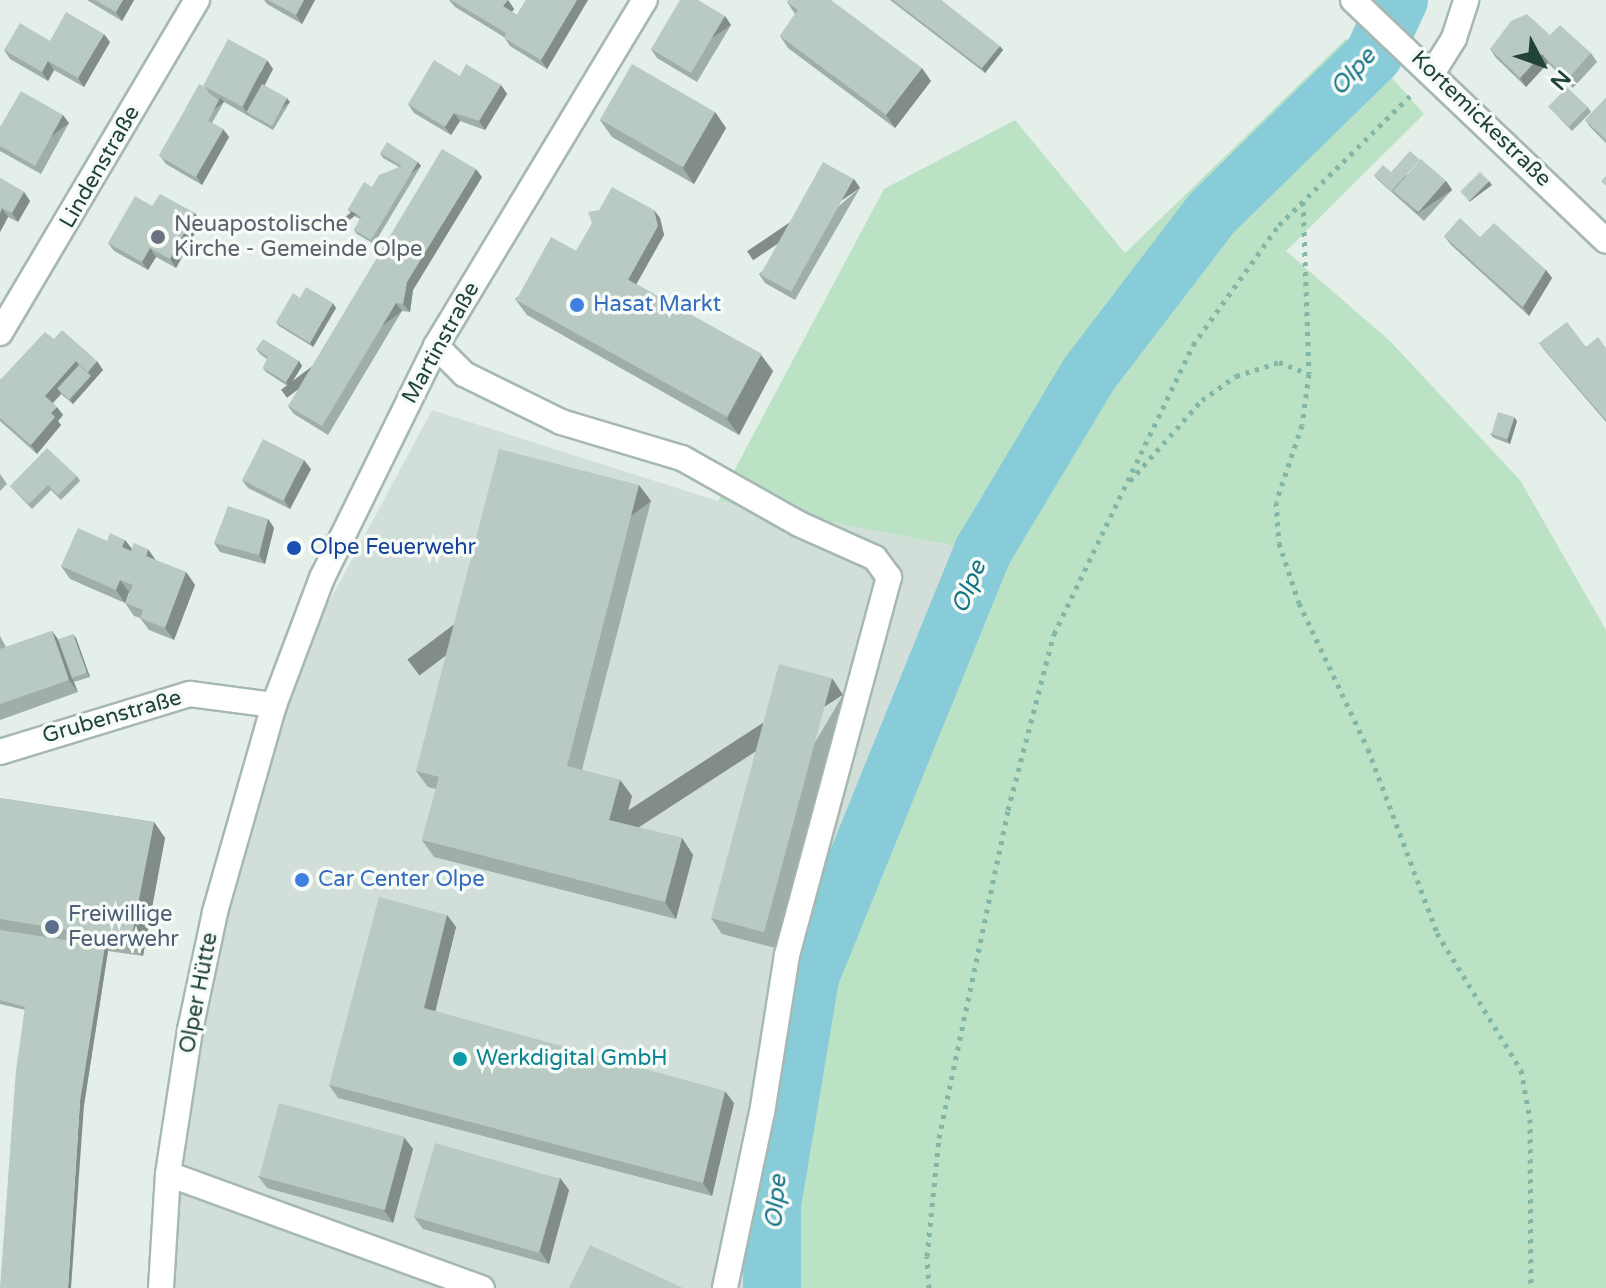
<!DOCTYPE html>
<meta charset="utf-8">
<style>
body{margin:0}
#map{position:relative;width:1606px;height:1288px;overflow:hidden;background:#e4efea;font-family:"Varela Round",sans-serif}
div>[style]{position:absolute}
.built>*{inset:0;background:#d2dfd9}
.green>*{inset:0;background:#bce2c6}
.river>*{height:58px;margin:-29px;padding:0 29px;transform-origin:29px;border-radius:29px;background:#88ccd9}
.path>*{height:5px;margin-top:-2.5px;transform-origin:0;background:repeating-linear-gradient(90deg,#82b6a6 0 4px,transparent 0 10px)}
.roads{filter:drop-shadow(2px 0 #a6b8b2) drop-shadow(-2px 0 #a6b8b2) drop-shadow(0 2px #a6b8b2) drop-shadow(0 -2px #a6b8b2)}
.minor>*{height:24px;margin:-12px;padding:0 12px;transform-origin:12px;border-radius:12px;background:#fff}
.wall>*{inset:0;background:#9faea8}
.shaded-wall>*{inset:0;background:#828d88;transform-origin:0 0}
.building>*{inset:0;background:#b9cac3;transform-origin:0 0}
.dots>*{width:22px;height:22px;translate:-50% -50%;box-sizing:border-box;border:4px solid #f6fbf8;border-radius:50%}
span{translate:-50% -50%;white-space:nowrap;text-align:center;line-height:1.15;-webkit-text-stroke:7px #f6fbf8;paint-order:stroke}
.street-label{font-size:22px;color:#21433a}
.worship-label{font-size:22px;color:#5b616d}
.left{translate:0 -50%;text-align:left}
.shop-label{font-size:22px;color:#366cbe}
.transit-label{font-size:22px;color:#164399}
.service-label{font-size:22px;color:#4e5e75}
.culture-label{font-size:22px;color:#0d838f}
.water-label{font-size:24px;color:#157386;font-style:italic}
.north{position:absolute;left:1502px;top:24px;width:80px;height:80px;-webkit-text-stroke:6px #f6fbf8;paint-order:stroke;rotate:131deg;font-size:22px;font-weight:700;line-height:32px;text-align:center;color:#21433a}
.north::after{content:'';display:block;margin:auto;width:28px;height:36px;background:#21433a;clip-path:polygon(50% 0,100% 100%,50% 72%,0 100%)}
</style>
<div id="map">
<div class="built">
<div style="clip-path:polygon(432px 410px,718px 501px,966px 548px,796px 966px,758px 1207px,758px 1288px,161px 1288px,168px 1174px,274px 705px)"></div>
</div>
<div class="green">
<div style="clip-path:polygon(1346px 39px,1370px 53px,1424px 114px,1286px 251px,1389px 340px,1520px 480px,1606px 630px,1606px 1288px,758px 1288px,758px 1207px,796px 966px,966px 548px,718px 501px,884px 189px,1015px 120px,1125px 253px)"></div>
</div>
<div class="river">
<div style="left:772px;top:1288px;width:83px;rotate:-90deg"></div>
<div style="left:772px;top:1205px;width:231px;rotate:-80.5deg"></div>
<div style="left:810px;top:977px;width:460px;rotate:-67.9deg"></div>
<div style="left:983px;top:551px;width:206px;rotate:-59.1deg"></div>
<div style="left:1089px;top:374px;width:203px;rotate:-52.6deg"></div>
<div style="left:1212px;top:213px;width:225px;rotate:-44.3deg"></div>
<div style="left:1373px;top:56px;width:62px;rotate:-65.1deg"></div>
</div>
<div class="path">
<div style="left:1303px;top:202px;width:172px;rotate:88deg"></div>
<div style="left:1309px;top:374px;width:51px;rotate:97.8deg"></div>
<div style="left:1302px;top:425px;width:81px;rotate:108.7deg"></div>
<div style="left:1276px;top:502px;width:41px;rotate:85.8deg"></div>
<div style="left:1279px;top:543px;width:63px;rotate:71.6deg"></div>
<div style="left:1299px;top:603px;width:161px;rotate:64.7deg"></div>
<div style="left:1368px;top:749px;width:197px;rotate:69.4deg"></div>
<div style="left:1437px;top:933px;width:161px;rotate:58.5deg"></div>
<div style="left:1521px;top:1070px;width:50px;rotate:79.6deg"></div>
<div style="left:1530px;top:1119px;width:169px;rotate:89.7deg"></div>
<div style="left:1130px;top:481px;width:108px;rotate:-48.4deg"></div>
<div style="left:1202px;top:400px;width:42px;rotate:-35.2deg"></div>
<div style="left:1236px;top:376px;width:45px;rotate:-18deg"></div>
<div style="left:1279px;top:362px;width:32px;rotate:22deg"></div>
<div style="left:929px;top:1288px;width:32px;rotate:-94deg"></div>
<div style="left:927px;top:1256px;width:119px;rotate:-84.2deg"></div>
<div style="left:939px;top:1138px;width:335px;rotate:-78.1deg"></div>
<div style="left:1008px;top:810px;width:182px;rotate:-75.4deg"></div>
<div style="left:1054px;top:634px;width:321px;rotate:-64.3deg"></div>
<div style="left:1193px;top:345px;width:148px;rotate:-54.4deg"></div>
<div style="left:1279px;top:225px;width:187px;rotate:-44.6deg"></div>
</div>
<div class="roads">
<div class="minor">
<div style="left:1353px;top:0;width:349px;rotate:43.6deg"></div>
<div style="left:1433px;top:72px;width:40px;rotate:-58deg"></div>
<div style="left:1454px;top:38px;width:40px;rotate:-72deg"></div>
<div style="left:0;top:333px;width:387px;rotate:-59.4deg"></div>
<div style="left:436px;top:346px;width:40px;rotate:45deg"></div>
<div style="left:464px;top:374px;width:108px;rotate:26.3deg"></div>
<div style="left:561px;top:422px;width:126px;rotate:16.6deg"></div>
<div style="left:682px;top:458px;width:134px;rotate:29.4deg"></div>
<div style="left:799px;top:524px;width:83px;rotate:24.1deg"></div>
<div style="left:875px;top:558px;width:24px;rotate:54deg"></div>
<div style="left:889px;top:577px;width:392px;rotate:105.1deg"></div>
<div style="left:787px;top:955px;width:159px;rotate:99deg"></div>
<div style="left:762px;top:1112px;width:180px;rotate:101.9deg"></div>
<div style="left:0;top:752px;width:199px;rotate:-17deg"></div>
<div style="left:190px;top:694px;width:85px;rotate:7.5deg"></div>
<div style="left:168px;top:1174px;width:334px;rotate:20deg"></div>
<div style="left:161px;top:1288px;width:114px;rotate:-86.5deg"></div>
<div style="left:168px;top:1174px;width:146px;rotate:-81.3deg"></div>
<div style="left:190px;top:1030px;width:121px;rotate:-78deg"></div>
<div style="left:215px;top:912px;width:215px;rotate:-74.1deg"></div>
<div style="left:274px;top:705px;width:136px;rotate:-69.3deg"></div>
<div style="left:322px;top:578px;width:258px;rotate:-63.8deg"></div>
<div style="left:436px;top:346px;width:404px;rotate:-58.9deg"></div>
</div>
</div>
<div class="wall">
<div style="clip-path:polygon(87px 0,134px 0,122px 21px)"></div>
<div style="clip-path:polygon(264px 0,315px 0,302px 24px,267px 4px)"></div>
<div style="clip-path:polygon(449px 0,508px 0,514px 9px,512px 12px,517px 15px,526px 0,588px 0,547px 69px,510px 46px,504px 37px,455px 7px)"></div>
<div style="clip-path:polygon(890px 0,941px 0,1003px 50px,985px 73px)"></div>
<div style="clip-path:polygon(787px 2px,931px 81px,895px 128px,788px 48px,780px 36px,795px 14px)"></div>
<div style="clip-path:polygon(731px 25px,697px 82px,657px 58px,651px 49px)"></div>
<div style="clip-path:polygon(1550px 35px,1591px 53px,1597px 62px,1573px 88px,1548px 63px,1526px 87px,1496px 58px,1490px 49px)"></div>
<div style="clip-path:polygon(50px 41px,110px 42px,84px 87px,54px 70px,48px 81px,10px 59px,4px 50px)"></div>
<div style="clip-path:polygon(273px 69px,264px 85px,290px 102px,273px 130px,224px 102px,212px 123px,223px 129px,229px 137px,202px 185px,166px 164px,160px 156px,205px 87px)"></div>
<div style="clip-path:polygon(460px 76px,501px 85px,507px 94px,485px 130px,460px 121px,451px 135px,414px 113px,408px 104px)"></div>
<div style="clip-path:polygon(1606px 98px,1606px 143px,1591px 128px,1585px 120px)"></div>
<div style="clip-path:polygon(1548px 106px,1588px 107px,1591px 112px,1572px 131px)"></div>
<div style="clip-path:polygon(715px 112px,726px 128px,694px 184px,612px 137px,600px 120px)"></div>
<div style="clip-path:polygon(69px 123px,41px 174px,0 151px,0 127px)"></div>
<div style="clip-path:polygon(380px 153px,421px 166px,374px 244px,357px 234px,354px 230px,360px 219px,351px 214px,348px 209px,372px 187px,399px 167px,383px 158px)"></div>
<div style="clip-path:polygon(1391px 172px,1446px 181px,1452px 190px,1424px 221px,1377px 179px,1374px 175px)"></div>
<div style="clip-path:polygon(482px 177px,413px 290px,410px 312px,402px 311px,328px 435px,294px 414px,288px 406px)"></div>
<div style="clip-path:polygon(0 178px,24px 192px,30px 201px,18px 222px,8px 217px,0 232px)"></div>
<div style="clip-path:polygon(860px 188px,795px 300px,765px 283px,759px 274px)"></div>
<div style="clip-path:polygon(152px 206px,195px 213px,201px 222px,176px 268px,156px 257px,148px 270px,114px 251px,108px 243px)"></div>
<div style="clip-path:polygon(660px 218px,664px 235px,636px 284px,761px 355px,773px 371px,739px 435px,527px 315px,515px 299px,576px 251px)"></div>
<div style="clip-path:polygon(1444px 236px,1480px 237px,1546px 270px,1552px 278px,1529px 316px,1451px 245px)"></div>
<div style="clip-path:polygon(300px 298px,336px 308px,313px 347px,279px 326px,276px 322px)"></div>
<div style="clip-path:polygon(54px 339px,103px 370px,73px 404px,61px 394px,53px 403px,63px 415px,58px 421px,61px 425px,37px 454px,0 421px,0 380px)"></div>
<div style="clip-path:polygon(1539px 343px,1606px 348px,1606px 422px,1545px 351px)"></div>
<div style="clip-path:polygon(256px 349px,299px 361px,302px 366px,289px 387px,266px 372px,263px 368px,267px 359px,260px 354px)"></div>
<div style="clip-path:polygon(1517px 421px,1510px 444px,1494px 438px,1490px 434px)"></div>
<div style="clip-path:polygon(311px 469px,290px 509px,248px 488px,242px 480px)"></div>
<div style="clip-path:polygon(0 474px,7px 484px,0 491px)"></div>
<div style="clip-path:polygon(77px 476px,80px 481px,61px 500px,51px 490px,32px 509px,10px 486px)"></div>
<div style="clip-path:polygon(639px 485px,651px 501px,582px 770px,620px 780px,632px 796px,624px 824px,682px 838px,693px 855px,676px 919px,434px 857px,422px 840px,436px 789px,428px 787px,416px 771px)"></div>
<div style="clip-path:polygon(268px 519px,274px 528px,265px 564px,220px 552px,214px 543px)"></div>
<div style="clip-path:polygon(125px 540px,132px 549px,157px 561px,186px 572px,195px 585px,174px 640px,149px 630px,140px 618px,134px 616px,125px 603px,130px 593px,129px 592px,125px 603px,70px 579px,61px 566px,107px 541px)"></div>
<div style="clip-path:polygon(52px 631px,58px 639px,76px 638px,90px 677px,74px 682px,78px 692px,0 720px,0 636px,6px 647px)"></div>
<div style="clip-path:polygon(843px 695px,775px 948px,722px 934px,711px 918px)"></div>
<div style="clip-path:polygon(0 798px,154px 822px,165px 838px,143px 956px,108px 951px,84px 1105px,25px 1010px,0 1004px)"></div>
<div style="clip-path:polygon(447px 915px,456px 927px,435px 1011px,734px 1103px,712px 1196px,338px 1098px,329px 1085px)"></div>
<div style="clip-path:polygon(413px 1149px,393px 1223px,267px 1188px,258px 1176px)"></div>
<div style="clip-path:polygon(560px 1178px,569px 1190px,549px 1264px,423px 1229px,414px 1217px)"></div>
</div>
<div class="shaded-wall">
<div style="clip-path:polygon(123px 0,134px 0,122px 21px,116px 12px)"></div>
<div style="clip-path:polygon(304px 0,315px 0,302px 24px,296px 15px)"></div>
<div style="clip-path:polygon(508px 0,514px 9px,509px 15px,503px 6px)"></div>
<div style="clip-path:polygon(577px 0,588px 0,547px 69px,541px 60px)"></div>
<div style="left:725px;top:16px;width:11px;height:66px;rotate:56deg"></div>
<div style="clip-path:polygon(104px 34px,110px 42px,84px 87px,78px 78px)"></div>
<div style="clip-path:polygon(1000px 46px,1003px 50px,985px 73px,982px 68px)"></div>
<div style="clip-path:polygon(1542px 54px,1548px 63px,1526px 87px,1520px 78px)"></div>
<div style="clip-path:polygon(267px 60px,273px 69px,250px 114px,246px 112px,249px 116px,243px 107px)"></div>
<div style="clip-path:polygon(48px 61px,54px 70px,48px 81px,42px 72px)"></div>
<div style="clip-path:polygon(922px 68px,931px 81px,895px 128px,886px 115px)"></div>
<div style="clip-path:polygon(501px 85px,507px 94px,485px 130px,479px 121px)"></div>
<div style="left:221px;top:98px;width:5px;height:29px;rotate:53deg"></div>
<div style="left:287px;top:98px;width:5px;height:33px;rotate:53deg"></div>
<div style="clip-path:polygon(715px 112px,726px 128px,694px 184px,682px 167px)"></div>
<div style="clip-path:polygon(454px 113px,460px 121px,451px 135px,445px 127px)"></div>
<div style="left:63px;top:115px;width:10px;height:58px;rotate:53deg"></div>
<div style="clip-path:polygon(223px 129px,229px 137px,202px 185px,196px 176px)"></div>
<div style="left:418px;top:162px;width:5px;height:91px;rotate:53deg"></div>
<div style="clip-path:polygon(476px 169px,482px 177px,413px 290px,410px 312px,403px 304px,407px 282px)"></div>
<div style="left:854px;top:179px;width:11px;height:129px;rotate:56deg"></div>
<div style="left:1446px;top:181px;width:11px;height:42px;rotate:56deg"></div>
<div style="left:1489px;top:181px;width:5px;height:28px;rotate:53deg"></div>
<div style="clip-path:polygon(24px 192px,30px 201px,18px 222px,12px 213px)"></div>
<div style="clip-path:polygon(2px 208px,8px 217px,0 232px,0 213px)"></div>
<div style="clip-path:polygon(654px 210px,660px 218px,664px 235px,632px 292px,626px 283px)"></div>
<div style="clip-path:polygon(195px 213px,201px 222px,176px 268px,170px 259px)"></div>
<div style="clip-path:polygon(150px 248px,156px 257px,148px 270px,142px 262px)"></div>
<div style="clip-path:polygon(1546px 270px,1552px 278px,1529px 316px,1523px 307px)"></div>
<div style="clip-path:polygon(333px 303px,336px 308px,313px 347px,310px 343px)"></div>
<div style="left:396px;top:303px;width:10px;height:144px;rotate:53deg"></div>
<div style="clip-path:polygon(761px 355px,773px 371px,739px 435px,727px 419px)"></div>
<div style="clip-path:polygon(76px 361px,82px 370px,58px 389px,61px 394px,51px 405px,45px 396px)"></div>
<div style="clip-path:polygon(97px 361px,103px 370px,73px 404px,70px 400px,91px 376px,88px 372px)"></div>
<div style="clip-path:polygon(299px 361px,302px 366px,289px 387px,286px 382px)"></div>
<div style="clip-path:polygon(57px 407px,63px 415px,58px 421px,61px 425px,37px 454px,31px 445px,51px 413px)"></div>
<div style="clip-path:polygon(1514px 417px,1517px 421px,1510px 444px,1507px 440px)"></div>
<div style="clip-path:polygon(304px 460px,311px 469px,290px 509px,284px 500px)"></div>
<div style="left:639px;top:485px;width:20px;height:290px;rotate:53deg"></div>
<div style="clip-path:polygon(268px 519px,274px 528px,265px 564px,259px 555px)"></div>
<div style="clip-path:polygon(125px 540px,134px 552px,122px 547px)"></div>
<div style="clip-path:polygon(148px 549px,157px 562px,146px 556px)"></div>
<div style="clip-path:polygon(186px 572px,195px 585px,174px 640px,165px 628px)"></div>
<div style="clip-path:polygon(120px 580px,129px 592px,125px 603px,116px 590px)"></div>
<div style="clip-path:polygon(52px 631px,61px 644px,72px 678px,78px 692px,69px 680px)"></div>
<div style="clip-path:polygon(73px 634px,76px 638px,90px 677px,87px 673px)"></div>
<div style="left:832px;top:678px;width:20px;height:263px;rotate:57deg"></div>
<div style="clip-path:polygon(620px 780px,632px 796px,621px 836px,609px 820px)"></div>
<div style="clip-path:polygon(154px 822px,165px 838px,143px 956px,131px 940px)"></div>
<div style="clip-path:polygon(682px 838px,693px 855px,676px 919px,665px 902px)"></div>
<div style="clip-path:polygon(447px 915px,456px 927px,433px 1021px,424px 1008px)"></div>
<div style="clip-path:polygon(105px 946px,108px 951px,84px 1105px,71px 1288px,68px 1288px,80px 1101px)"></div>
<div style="clip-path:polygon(725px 1091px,734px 1103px,712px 1196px,703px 1183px)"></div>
<div style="clip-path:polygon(404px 1137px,413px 1149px,393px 1223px,384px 1210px)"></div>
<div style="clip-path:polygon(560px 1178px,569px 1190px,549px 1264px,540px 1251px)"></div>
</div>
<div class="building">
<div style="clip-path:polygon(95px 0,123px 0,116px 12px)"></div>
<div style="clip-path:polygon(268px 0,304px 0,296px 15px)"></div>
<div style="clip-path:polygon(451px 0,508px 0,503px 6px,517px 15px,526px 0,577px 0,541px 60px,504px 38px,506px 33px)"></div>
<div style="clip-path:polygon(680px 0,698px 0,725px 16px,691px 73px,651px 49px)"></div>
<div style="clip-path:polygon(788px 0,831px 0,922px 68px,886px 115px,780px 36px,798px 10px,787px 2px)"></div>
<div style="clip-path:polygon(893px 0,941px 0,1000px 46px,982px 68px)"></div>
<div style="clip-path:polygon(66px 12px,104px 34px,78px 78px,48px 61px,42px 72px,4px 50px,20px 23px,50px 41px)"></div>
<div style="clip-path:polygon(1527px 14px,1550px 35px,1560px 25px,1591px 53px,1567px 80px,1542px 54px,1520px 78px,1490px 49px,1511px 21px)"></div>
<div style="left:228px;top:39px;width:44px;height:53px;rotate:28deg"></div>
<div style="clip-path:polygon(434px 60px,460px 76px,466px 64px,501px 85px,479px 121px,454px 113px,445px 127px,408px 104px)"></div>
<div style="left:632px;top:64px;width:96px;height:64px;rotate:30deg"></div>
<div style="clip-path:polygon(199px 84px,205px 87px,210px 94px,219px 100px,208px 121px,186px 108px,184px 111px)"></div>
<div style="left:262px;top:84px;width:29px;height:32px;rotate:29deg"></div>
<div style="left:1567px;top:87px;width:29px;height:27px;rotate:44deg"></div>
<div style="clip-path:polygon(21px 91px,63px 115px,35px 166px,0 146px,0 127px)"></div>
<div style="clip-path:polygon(1606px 98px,1606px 140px,1585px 120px)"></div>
<div style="left:186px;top:108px;width:43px;height:55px;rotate:30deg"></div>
<div style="clip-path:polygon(387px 142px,418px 162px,371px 240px,354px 230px,361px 217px,348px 209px,364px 182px,372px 187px,379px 175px,402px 166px,380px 153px)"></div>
<div style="clip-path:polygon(442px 149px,476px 169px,407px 282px,403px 304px,396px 303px,322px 426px,288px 406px)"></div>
<div style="clip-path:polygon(1410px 151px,1420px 160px,1392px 190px,1395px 194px,1374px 175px,1383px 165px,1391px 172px)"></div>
<div style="left:1421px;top:159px;width:33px;height:42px;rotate:41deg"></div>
<div style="left:823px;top:162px;width:35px;height:129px;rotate:29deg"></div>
<div style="left:1480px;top:172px;width:13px;height:28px;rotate:45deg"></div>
<div style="clip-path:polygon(1606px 176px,1606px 186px,1601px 181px)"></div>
<div style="clip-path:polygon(0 178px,24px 192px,12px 213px,2px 208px,0 213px)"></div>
<div style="clip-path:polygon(612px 187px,654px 210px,658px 226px,628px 280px,576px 251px,592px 223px,588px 212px,599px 210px)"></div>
<div style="clip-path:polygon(160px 194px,195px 213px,170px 259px,150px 248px,142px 262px,108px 243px,135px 196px,152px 206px)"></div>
<div style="clip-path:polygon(1460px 218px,1480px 237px,1494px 223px,1546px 270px,1523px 307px,1444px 236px)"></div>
<div style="left:551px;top:237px;width:241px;height:72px;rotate:29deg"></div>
<div style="clip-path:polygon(306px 287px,333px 303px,310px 343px,276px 322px,293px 293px,300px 298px)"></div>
<div style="clip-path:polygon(1567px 322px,1586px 347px,1598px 337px,1606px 348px,1606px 420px,1539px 343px)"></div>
<div style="clip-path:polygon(62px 330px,97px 361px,88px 372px,76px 361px,45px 396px,57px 407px,51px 413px,55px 417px,31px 445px,0 418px,0 380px,45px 332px,54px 339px)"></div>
<div style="clip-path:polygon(263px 339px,299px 361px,286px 382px,263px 368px,268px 357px,256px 349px)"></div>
<div style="left:79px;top:365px;width:16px;height:32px;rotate:43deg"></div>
<div style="left:1498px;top:412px;width:17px;height:23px;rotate:17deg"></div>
<div style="left:263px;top:439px;width:46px;height:46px;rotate:27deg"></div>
<div style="clip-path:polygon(47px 448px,77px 476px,58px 495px,48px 485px,29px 504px,10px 486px)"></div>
<div style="clip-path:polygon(499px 449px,639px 485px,567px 766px,620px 780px,609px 820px,682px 838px,665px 902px,422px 840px,439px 777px,416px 771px)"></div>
<div style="clip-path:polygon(228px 506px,268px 519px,259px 555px,214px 543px)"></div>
<div style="clip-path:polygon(78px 528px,107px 541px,110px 533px,125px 540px,122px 547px,131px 551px,134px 543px,148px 549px,146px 556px,186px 572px,165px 628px,140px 618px,143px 610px,125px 603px,133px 585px,120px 580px,116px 590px,61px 566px)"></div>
<div style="clip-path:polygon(52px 631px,69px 680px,0 704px,0 649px)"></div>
<div style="left:73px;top:634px;width:41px;height:16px;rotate:70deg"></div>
<div style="left:779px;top:664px;width:55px;height:263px;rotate:15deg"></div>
<div style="clip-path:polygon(0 798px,154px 822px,131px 940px,0 919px)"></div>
<div style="clip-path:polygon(379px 897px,447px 915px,424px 1008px,725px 1091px,703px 1183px,329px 1085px)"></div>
<div style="clip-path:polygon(0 930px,105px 946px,80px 1101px,68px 1288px,0 1288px,16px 1070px,25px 1007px,0 1000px)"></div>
<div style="left:279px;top:1103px;width:130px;height:76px;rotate:15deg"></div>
<div style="left:435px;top:1143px;width:130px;height:77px;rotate:16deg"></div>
<div style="clip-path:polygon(590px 1245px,683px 1288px,569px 1288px)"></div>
</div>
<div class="dots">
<div style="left:158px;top:237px;background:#6b7280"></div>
<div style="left:577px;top:305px;background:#3f7fe0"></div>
<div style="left:294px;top:548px;background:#1a4fb4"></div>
<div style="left:302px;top:880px;background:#3f7fe0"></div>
<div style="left:52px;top:927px;background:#5c6f8a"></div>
<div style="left:460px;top:1059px;background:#0f9aa8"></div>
</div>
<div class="street-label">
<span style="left:1481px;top:119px;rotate:44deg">Kortemickestraße</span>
<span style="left:100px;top:167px;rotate:-60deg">Lindenstraße</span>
<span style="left:441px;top:343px;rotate:-61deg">Martinstraße</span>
<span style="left:112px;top:717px;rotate:-16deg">Grubenstraße</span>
<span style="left:199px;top:993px;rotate:-79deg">Olper Hütte</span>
</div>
<div class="worship-label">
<span class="left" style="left:174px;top:237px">Neuapostolische<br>Kirche - Gemeinde Olpe</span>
</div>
<div class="shop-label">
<span class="left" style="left:593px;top:305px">Hasat Markt</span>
<span class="left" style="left:318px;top:880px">Car Center Olpe</span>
</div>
<div class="transit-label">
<span class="left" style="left:310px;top:548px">Olpe Feuerwehr</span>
</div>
<div class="service-label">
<span class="left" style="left:68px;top:927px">Freiwillige<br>Feuerwehr</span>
</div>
<div class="culture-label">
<span class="left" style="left:476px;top:1059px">Werkdigital GmbH</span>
</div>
<div class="water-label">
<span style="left:1353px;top:72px;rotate:-48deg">Olpe</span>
<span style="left:969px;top:587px;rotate:-68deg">Olpe</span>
<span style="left:776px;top:1202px;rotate:-85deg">Olpe</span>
</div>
<div class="north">N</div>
</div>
